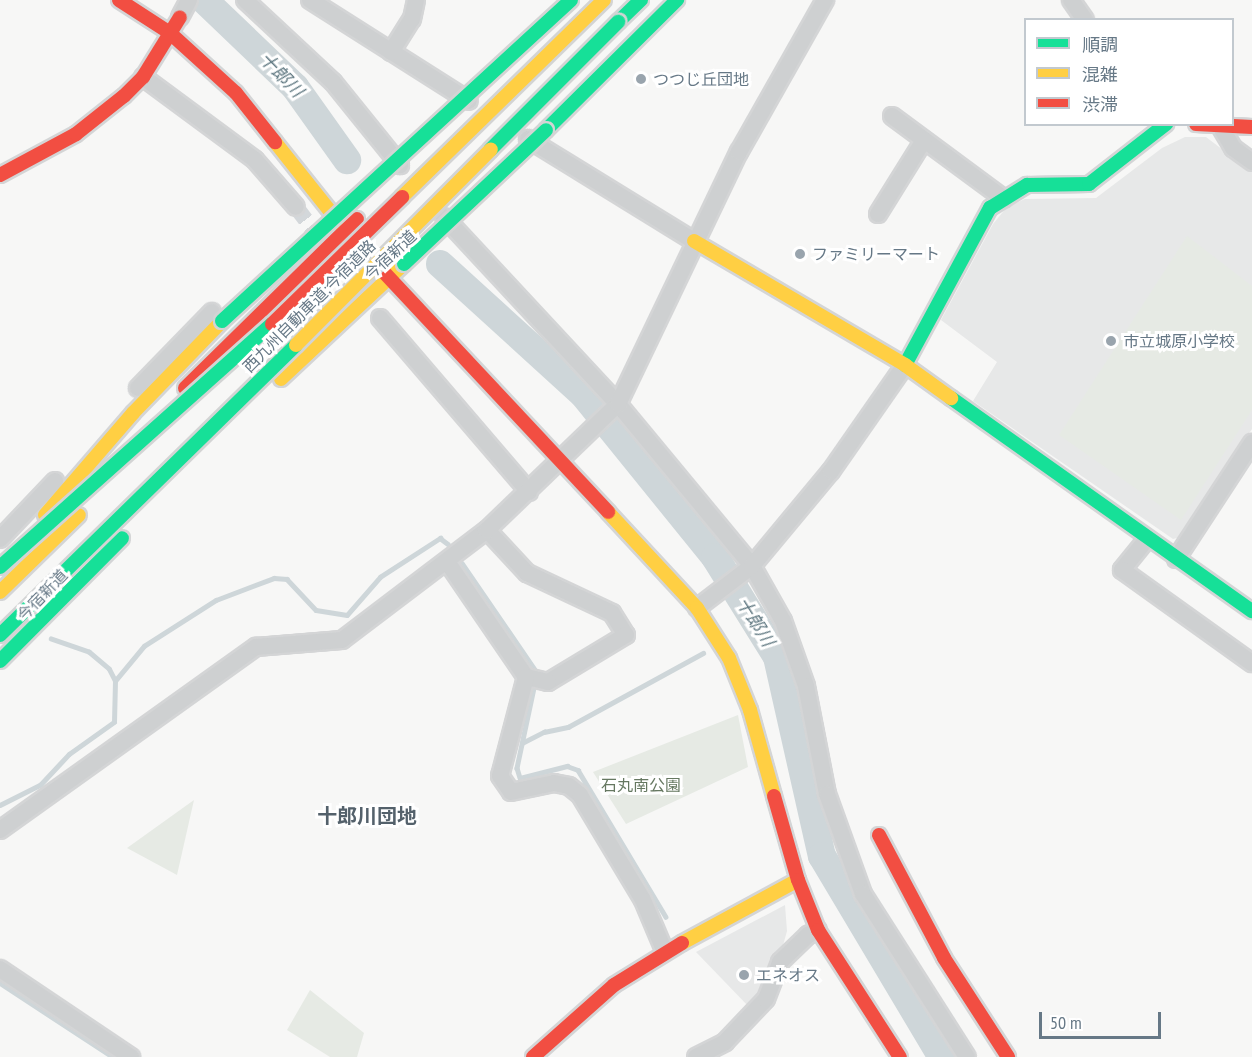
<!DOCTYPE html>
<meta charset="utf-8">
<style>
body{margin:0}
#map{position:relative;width:1252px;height:1057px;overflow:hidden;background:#f7f7f6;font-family:"PT Sans Narrow","Noto Sans JP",sans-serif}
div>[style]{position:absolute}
.built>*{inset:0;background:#e7e8e8}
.green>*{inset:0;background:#e6eae4}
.stream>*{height:4.5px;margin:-2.25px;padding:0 2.25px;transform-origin:2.25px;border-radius:2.25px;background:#ced6d9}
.river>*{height:28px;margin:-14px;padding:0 14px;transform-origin:14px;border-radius:14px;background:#ced6d9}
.street-tunnel>*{height:16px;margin-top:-8px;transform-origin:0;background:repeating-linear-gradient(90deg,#d3d7da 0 16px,transparent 0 24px)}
.roads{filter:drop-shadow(2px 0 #d4d5d6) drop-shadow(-2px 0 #d4d5d6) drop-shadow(0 2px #d4d5d6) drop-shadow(0 -2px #d4d5d6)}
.street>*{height:16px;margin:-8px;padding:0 8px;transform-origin:8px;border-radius:8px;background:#ced0d1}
.fast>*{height:14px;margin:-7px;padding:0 7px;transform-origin:7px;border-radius:7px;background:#16e098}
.slow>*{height:14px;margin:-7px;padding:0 7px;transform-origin:7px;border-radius:7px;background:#ffcf43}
.jam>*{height:14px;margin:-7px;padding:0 7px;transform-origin:7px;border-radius:7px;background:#f24e42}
.bridges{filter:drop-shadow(2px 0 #d3d4d4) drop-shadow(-2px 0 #d3d4d4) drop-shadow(0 2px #d3d4d4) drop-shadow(0 -2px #d3d4d4)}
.fast-bridge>*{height:14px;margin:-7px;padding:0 7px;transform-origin:7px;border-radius:7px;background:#16e098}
.slow-bridge>*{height:14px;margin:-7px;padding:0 7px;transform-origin:7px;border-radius:7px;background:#ffcf43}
.jam-bridge>*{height:14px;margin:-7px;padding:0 7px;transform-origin:7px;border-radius:7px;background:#f24e42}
.dots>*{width:16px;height:16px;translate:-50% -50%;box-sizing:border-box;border:3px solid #fff;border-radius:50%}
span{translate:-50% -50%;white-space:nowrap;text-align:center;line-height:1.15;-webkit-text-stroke:6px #fff;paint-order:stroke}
.poi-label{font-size:16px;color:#667886}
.left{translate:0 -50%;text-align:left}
.street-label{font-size:16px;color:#667886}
.park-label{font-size:16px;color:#667861}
.water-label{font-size:18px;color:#627a83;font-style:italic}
.quarter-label{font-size:20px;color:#54616b;font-weight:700}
.legend{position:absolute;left:1024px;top:18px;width:210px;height:108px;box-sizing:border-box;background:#fff;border:2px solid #c2c9cf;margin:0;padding:8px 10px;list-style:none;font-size:18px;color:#667886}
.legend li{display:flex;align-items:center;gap:12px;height:30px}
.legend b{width:30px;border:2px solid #c2c9cf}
.scale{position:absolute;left:1039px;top:1012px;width:122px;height:27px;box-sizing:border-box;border:3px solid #667886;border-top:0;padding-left:8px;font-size:18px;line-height:21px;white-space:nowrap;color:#667886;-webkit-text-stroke:4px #fff;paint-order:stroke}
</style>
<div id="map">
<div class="built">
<div style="clip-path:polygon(1185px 137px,1206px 137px,1252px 172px,1252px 429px,1181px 537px,1173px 539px,973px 401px,997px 362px,941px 320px,993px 224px,1007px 207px,1025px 199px,1096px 198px,1162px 148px)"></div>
<div style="clip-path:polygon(785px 905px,787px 931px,782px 949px,761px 998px,750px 1008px,696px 952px)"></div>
</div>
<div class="green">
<div style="clip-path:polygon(1187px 236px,1252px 286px,1252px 410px,1181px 520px,1059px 435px)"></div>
<div style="clip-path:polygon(738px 715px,748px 767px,626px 824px,593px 772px)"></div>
<div style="clip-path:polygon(194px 800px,177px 875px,127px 848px)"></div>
<div style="clip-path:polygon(310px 990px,364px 1033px,357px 1057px,330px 1057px,287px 1030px)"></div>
</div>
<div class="stream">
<div style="left:462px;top:563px;width:131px;rotate:55.6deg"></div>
<div style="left:115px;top:681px;width:45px;rotate:-50.4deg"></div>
<div style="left:144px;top:646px;width:85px;rotate:-32.6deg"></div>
<div style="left:216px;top:600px;width:62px;rotate:-20.8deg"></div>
<div style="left:274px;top:578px;width:13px;rotate:4deg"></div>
<div style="left:287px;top:579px;width:42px;rotate:46.9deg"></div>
<div style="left:316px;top:610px;width:31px;rotate:9deg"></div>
<div style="left:347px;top:615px;width:50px;rotate:-49deg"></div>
<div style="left:380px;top:577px;width:72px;rotate:-33deg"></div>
<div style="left:440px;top:538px;width:10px;rotate:37deg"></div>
<div style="left:534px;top:688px;width:82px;rotate:102deg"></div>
<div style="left:517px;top:768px;width:10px;rotate:73deg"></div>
<div style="left:520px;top:778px;width:49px;rotate:-14.3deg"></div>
<div style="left:567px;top:766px;width:12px;rotate:20deg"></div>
<div style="left:578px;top:770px;width:171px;rotate:59.1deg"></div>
<div style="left:522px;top:743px;width:25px;rotate:-27deg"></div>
<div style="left:544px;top:732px;width:25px;rotate:-12deg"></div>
<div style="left:568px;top:727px;width:154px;rotate:-28.7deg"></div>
<div style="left:0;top:805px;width:45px;rotate:-26.6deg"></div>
<div style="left:40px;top:785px;width:42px;rotate:-46.9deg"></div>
<div style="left:69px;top:754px;width:55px;rotate:-35.4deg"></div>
<div style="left:114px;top:722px;width:41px;rotate:-88.6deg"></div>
<div style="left:115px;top:681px;width:13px;rotate:-117deg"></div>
<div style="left:109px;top:669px;width:26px;rotate:-140deg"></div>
<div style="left:89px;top:652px;width:40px;rotate:-161.1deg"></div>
<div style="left:0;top:983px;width:135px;rotate:33.2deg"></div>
</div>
<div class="river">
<div style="left:204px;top:0;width:126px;rotate:43.7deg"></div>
<div style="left:295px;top:87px;width:90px;rotate:54.5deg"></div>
<div style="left:440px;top:264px;width:193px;rotate:42.3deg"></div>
<div style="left:583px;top:394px;width:210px;rotate:51deg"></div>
<div style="left:715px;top:557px;width:118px;rotate:58.2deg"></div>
<div style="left:777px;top:657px;width:204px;rotate:77.3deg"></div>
<div style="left:822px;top:856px;width:234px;rotate:59.2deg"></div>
</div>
<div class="street-tunnel">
<div style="left:296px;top:207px;width:41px;rotate:52.9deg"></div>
</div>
<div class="roads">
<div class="street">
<div style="left:245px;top:0;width:120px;rotate:43deg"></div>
<div style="left:333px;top:82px;width:107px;rotate:51.1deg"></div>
<div style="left:310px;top:0;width:188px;rotate:32.4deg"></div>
<div style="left:1071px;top:0;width:24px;rotate:55deg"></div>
<div style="left:180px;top:17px;width:19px;rotate:-62deg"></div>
<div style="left:391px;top:52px;width:39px;rotate:-58deg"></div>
<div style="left:412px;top:19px;width:19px;rotate:-78deg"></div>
<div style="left:143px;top:77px;width:139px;rotate:36.5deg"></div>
<div style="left:255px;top:160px;width:62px;rotate:48.9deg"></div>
<div style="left:892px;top:116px;width:139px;rotate:36.5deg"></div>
<div style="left:1220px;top:126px;width:26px;rotate:59deg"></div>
<div style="left:1233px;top:148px;width:24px;rotate:36deg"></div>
<div style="left:528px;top:139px;width:195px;rotate:31.6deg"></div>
<div style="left:878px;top:214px;width:87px;rotate:-58.1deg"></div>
<div style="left:444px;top:217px;width:255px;rotate:47.1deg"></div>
<div style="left:618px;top:404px;width:210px;rotate:50.4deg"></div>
<div style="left:752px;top:566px;width:63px;rotate:60.6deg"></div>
<div style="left:783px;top:621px;width:69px;rotate:70.5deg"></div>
<div style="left:806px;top:686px;width:110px;rotate:79deg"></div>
<div style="left:827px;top:794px;width:106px;rotate:70.2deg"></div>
<div style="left:863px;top:894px;width:193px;rotate:57.5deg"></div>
<div style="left:380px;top:318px;width:229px;rotate:49.4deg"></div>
<div style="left:138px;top:388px;width:106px;rotate:-45.8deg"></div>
<div style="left:487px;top:530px;width:59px;rotate:47.1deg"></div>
<div style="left:527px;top:573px;width:94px;rotate:25.2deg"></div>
<div style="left:612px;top:613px;width:26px;rotate:58deg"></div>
<div style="left:626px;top:635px;width:91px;rotate:148.9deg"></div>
<div style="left:548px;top:682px;width:23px;rotate:-167deg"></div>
<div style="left:0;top:539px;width:80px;rotate:-46.5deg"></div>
<div style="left:1147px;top:539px;width:40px;rotate:129deg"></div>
<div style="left:1122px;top:570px;width:160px;rotate:35.6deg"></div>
<div style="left:1176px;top:559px;width:139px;rotate:-56.8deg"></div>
<div style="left:448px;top:563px;width:138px;rotate:55.6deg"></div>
<div style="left:526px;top:677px;width:102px;rotate:104.7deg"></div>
<div style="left:500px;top:776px;width:19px;rotate:55deg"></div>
<div style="left:511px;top:792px;width:44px;rotate:-11.8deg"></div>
<div style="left:554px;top:783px;width:15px;rotate:11deg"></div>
<div style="left:569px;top:786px;width:14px;rotate:39deg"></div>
<div style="left:580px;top:795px;width:122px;rotate:59deg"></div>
<div style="left:643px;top:900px;width:56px;rotate:67.1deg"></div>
<div style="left:697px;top:608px;width:69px;rotate:-37.4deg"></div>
<div style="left:752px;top:566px;width:124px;rotate:-50.3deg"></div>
<div style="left:831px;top:471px;width:129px;rotate:-55.1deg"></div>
<div style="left:0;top:830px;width:315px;rotate:-35.6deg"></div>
<div style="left:256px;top:647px;width:86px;rotate:-4.7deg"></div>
<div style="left:342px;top:640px;width:182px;rotate:-37.2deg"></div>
<div style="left:487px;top:530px;width:182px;rotate:-43.9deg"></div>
<div style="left:618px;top:404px;width:280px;rotate:-64.4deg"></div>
<div style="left:739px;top:152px;width:175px;rotate:-60.5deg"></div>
<div style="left:0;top:969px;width:158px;rotate:33.9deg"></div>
<div style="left:696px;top:1057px;width:33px;rotate:-27deg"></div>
<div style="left:725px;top:1042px;width:59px;rotate:-46.4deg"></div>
<div style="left:766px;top:999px;width:40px;rotate:-69deg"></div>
<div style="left:780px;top:962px;width:39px;rotate:-44deg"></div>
<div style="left:808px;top:935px;width:11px;rotate:-27deg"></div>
</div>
<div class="fast">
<div style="left:618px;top:22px;width:32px;rotate:-44deg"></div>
<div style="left:546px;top:130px;width:185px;rotate:-44.8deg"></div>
<div style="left:905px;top:365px;width:179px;rotate:-61.6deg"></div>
<div style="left:990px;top:208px;width:44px;rotate:-31.9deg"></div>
<div style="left:1027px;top:185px;width:62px;rotate:-0.9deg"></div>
<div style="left:1089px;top:184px;width:98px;rotate:-37.9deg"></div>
<div style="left:951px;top:398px;width:369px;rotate:35.3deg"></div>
<div style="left:0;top:661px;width:173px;rotate:-45.2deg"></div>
</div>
<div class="slow">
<div style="left:275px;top:142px;width:112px;rotate:51.5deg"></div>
<div style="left:694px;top:241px;width:245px;rotate:30.4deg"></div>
<div style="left:905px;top:365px;width:57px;rotate:35.7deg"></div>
<div style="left:281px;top:379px;width:168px;rotate:-43.1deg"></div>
<div style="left:608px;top:512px;width:131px;rotate:47.2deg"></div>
<div style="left:697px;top:608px;width:59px;rotate:57.4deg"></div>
<div style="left:729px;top:658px;width:56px;rotate:68deg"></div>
<div style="left:750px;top:710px;width:89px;rotate:74.4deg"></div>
<div style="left:45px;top:515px;width:135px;rotate:-49.2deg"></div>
<div style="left:133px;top:413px;width:128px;rotate:-45.9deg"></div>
<div style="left:0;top:592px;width:110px;rotate:-44.3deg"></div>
<div style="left:682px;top:943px;width:132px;rotate:-28.5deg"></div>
</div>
<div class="jam">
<div style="left:119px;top:0;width:61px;rotate:32.9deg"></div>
<div style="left:170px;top:33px;width:89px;rotate:42.3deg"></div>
<div style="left:236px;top:93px;width:63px;rotate:51.5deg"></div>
<div style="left:1196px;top:124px;width:56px;rotate:3.1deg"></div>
<div style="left:0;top:175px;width:86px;rotate:-28.3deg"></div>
<div style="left:76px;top:134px;width:61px;rotate:-38.4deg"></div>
<div style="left:124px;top:96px;width:27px;rotate:-45deg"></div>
<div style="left:143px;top:77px;width:70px;rotate:-58.3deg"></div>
<div style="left:380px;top:268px;width:334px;rotate:46.9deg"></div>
<div style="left:185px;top:388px;width:241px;rotate:-44.5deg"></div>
<div style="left:774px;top:796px;width:87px;rotate:74.1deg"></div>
<div style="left:798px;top:880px;width:54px;rotate:68.2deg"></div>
<div style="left:818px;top:930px;width:151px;rotate:57.2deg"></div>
<div style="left:879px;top:835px;width:139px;rotate:62.1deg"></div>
<div style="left:944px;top:958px;width:118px;rotate:57.1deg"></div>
<div style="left:533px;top:1057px;width:108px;rotate:-41.6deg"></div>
<div style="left:614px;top:985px;width:80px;rotate:-31.7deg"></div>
</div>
</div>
<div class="bridges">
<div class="fast-bridge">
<div style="left:491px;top:149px;width:180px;rotate:-45deg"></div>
<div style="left:404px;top:264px;width:195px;rotate:-43.3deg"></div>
<div style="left:222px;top:321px;width:474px;rotate:-42.6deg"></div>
<div style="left:0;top:567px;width:365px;rotate:-41.8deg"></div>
<div style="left:0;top:635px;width:414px;rotate:-44.4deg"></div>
</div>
<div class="slow-bridge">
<div style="left:402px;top:197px;width:282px;rotate:-44.3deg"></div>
<div style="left:296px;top:345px;width:276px;rotate:-45.1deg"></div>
</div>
<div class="jam-bridge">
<div style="left:272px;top:324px;width:182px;rotate:-44.3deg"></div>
</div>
</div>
<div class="dots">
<div style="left:641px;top:79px;background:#99a4ad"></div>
<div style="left:800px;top:254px;background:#99a4ad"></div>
<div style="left:1111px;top:341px;background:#99a4ad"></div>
<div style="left:744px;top:975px;background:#99a4ad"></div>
</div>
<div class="poi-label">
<span class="left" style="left:653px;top:79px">つつじ丘団地</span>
<span class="left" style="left:812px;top:254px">ファミリーマート</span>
<span class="left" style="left:1123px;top:341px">市立城原小学校</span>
<span class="left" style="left:756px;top:975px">エネオス</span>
</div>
<div class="street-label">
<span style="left:390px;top:255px;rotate:-43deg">今宿新道</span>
<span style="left:309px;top:306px;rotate:-45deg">西九州自動車道;今宿道路</span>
<span style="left:42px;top:595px;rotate:-46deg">今宿新道</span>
</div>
<div class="park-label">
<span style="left:641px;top:785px">石丸南公園</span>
</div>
<div class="water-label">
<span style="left:281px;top:75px;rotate:46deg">十郎川</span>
<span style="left:755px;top:622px;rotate:58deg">十郎川</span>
</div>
<div class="quarter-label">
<span style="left:367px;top:816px">十郎川団地</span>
</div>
<ul class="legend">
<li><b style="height:8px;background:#16e098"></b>順調</li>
<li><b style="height:8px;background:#ffcf43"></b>混雑</li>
<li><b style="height:8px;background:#f24e42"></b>渋滞</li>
</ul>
<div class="scale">50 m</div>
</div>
